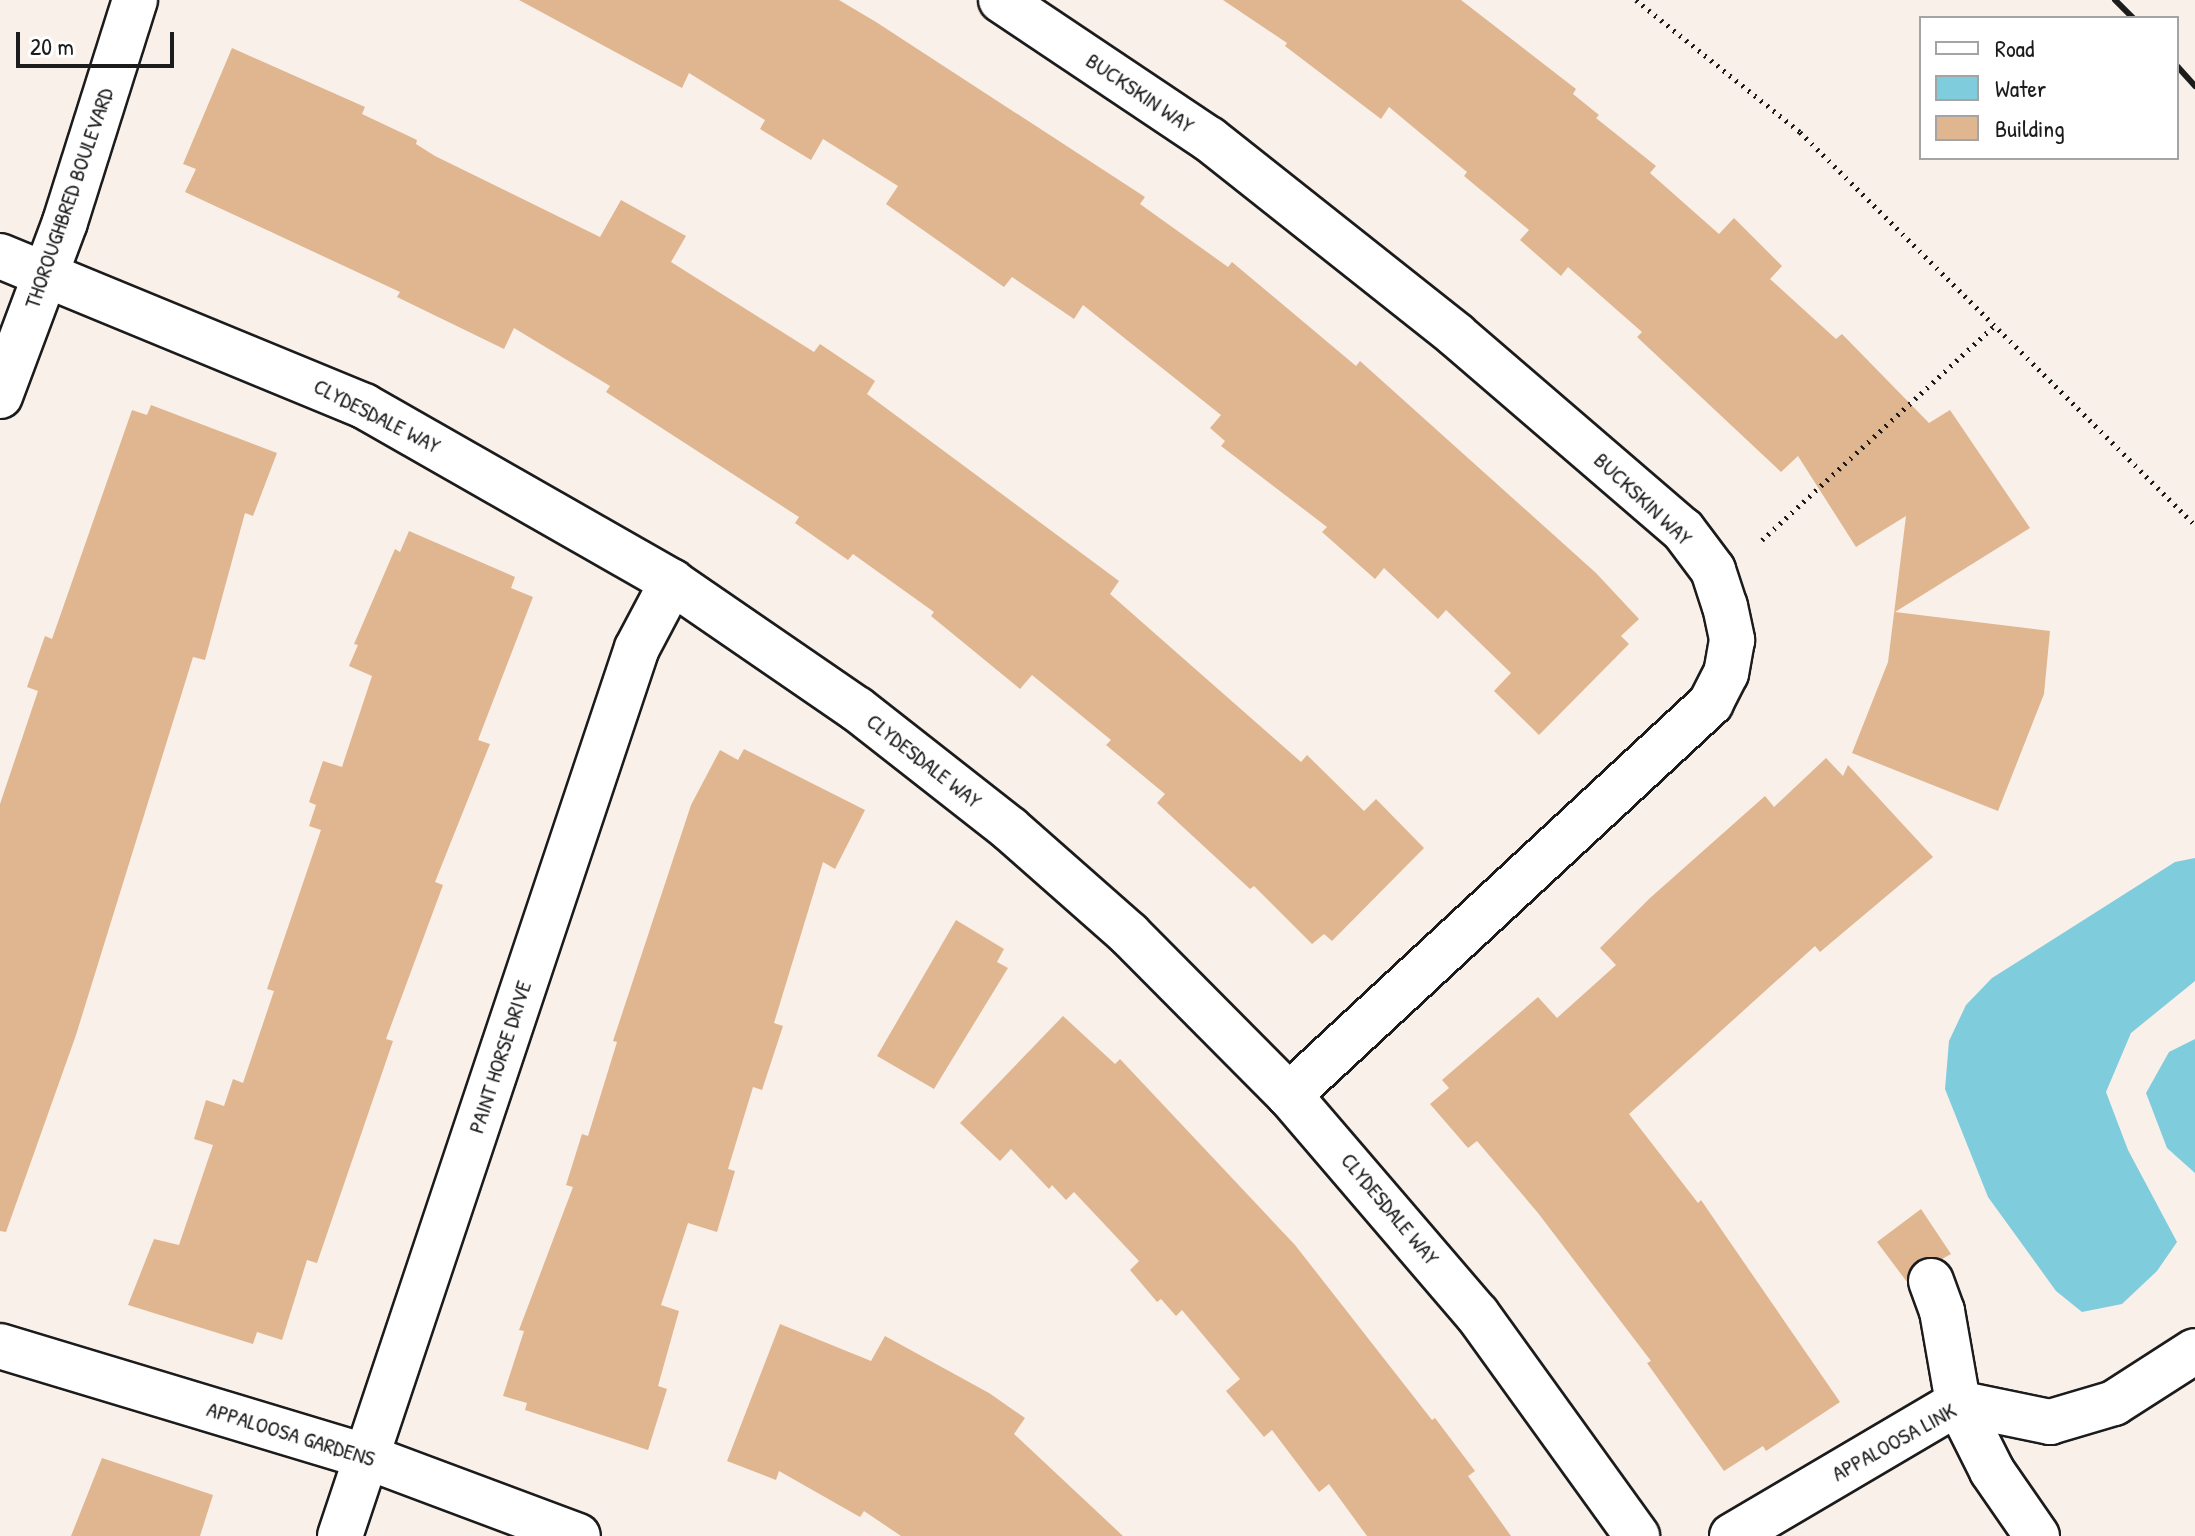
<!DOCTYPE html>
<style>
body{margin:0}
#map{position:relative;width:2195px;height:1536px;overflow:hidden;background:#f9f0e9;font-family:"Patrick Hand",sans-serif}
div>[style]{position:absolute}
.water>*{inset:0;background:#7fccdd}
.building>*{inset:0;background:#e0b690}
.path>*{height:5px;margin-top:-2.5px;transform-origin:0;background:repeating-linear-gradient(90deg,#1c1c1c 0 2px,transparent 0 8px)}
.roads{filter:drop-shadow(2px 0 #1c1c1c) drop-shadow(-2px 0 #1c1c1c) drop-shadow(0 2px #1c1c1c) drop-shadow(0 -2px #1c1c1c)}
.minor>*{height:44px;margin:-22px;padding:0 22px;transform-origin:22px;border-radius:22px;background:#fff}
.rail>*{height:6px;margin:-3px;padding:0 3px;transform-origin:3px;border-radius:3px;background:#1c1c1c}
span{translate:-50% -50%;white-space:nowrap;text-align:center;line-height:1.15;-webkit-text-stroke:8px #fff;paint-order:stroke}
.street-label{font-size:22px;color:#1c1c1c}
.legend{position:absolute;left:1919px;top:16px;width:260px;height:144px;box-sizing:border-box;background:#fff;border:2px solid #a4a4a4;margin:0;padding:10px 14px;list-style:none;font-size:24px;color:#1c1c1c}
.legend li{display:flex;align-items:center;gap:16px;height:40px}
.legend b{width:40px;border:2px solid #a4a4a4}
.scale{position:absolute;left:16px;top:32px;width:158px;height:36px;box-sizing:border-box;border:4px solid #1c1c1c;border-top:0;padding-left:10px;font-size:24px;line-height:28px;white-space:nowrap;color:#1c1c1c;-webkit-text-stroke:6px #fff;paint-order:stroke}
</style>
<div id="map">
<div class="water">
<div style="clip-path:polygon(2195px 858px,2195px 981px,2131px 1033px,2106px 1092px,2128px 1150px,2177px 1242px,2157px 1271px,2122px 1304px,2082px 1312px,2056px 1291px,1988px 1197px,1945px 1089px,1949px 1041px,1966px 1005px,1992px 978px,2175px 862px)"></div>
<div style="clip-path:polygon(2195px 1039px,2195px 1173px,2167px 1148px,2146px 1093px,2169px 1052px)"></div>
</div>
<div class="building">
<div style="clip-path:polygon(519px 0,839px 0,876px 22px,1145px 197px,1140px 204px,1228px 267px,1232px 262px,1356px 366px,1360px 361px,1596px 573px,1639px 619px,1621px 636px,1629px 644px,1539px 735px,1494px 691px,1511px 673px,1446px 610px,1438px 619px,1384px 568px,1375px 579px,1322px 532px,1327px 527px,1221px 446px,1225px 441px,1210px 428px,1221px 415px,1083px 305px,1074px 319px,1012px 277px,1004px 287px,886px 204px,898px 186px,823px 139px,811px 160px,760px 129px,765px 120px,689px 73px,682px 88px)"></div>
<div style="clip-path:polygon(1223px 0,1461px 0,1576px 89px,1573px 94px,1599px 115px,1596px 118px,1656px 166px,1650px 173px,1719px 234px,1734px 218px,1782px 266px,1770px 279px,1836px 339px,1842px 334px,1929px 423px,1950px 410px,2030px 528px,1895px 612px,2050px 631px,2044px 694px,1998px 811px,1852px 753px,1888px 662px,1906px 516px,1856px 547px,1798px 456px,1781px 472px,1637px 337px,1642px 332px,1568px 267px,1561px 276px,1520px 240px,1529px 230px,1464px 176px,1467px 172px,1389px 107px,1381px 119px,1285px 46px,1287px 43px)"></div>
<div style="clip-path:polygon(232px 48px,365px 107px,362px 114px,417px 140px,416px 144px,435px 156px,600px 237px,621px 200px,686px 236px,671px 262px,814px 352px,820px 344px,875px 381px,867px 394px,1119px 581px,1110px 594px,1301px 762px,1307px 755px,1364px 811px,1376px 799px,1424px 848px,1332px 941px,1324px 934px,1312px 944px,1254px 886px,1250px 889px,1157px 803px,1165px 794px,1106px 745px,1111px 740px,1032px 675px,1020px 689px,931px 616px,934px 612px,853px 554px,848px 560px,795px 523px,799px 517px,606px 392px,610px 386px,514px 328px,504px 349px,397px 297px,400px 292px,185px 192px,196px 169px,183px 164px)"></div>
<div style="clip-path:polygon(151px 405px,277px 453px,253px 516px,245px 513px,205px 660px,193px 657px,76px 1035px,6px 1232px,0 1231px,0 804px,38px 691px,27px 687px,45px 636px,52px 639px,132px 410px,147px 415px)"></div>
<div style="clip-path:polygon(409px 531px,515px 577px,511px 588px,533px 597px,478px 740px,490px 744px,435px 882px,443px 885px,386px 1039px,393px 1041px,317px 1263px,307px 1260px,282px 1340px,257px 1332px,253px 1344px,128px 1305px,154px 1239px,179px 1245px,213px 1145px,194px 1139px,206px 1100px,224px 1106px,233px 1079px,243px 1083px,274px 991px,267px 989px,321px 830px,309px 826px,316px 805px,309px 802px,323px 761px,342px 767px,372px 676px,349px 666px,358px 645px,354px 644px,395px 549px,400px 552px)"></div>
<div style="clip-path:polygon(744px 749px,865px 810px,835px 869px,823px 862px,774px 1023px,783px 1026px,762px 1090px,753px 1087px,728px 1169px,735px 1171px,717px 1232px,688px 1223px,661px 1305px,679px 1311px,658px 1386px,667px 1389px,648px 1450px,525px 1410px,527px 1403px,503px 1396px,524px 1331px,519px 1330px,573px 1187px,566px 1185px,582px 1134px,588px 1136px,617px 1042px,613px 1041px,691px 805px,720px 750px,738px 760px)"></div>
<div style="clip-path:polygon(1826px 758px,1843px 776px,1848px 765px,1933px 857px,1820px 952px,1815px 946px,1629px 1114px,1698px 1203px,1701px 1200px,1840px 1402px,1766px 1451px,1763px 1446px,1724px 1471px,1647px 1363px,1651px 1361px,1538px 1213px,1477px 1141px,1468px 1148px,1430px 1104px,1449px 1088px,1442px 1080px,1538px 997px,1557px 1018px,1616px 965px,1600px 948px,1650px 898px,1765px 796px,1774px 807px)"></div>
<div style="clip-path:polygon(956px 920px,1004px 949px,997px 962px,1008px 968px,934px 1089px,877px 1056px)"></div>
<div style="clip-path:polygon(1063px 1016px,1115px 1064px,1120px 1059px,1295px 1245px,1432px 1420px,1435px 1418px,1475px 1471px,1468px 1476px,1511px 1536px,1367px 1536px,1329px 1484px,1319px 1492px,1272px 1430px,1264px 1437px,1226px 1391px,1240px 1379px,1182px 1310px,1176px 1316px,1161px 1299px,1157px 1302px,1130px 1270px,1139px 1261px,1074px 1192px,1066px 1200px,1052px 1185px,1049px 1189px,1011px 1149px,1000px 1161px,960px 1123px)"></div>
<div style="clip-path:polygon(1921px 1209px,1951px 1254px,1942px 1259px,1922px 1258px,1911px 1266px,1907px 1282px,1877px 1242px)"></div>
<div style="clip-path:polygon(780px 1324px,871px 1361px,885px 1336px,989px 1393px,1025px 1418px,1014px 1434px,1123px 1536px,901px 1536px,864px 1511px,860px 1517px,779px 1471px,776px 1480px,727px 1461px)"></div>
<div style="clip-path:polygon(102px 1458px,213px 1495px,200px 1536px,71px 1536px)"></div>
</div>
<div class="path">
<div style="left:1636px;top:0;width:211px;rotate:38.8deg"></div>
<div style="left:1800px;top:132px;width:557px;rotate:44.85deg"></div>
<div style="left:1762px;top:540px;width:314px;rotate:-42.7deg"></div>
</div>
<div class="roads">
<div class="minor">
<div style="left:1001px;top:0;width:250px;rotate:33.8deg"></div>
<div style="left:1209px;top:139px;width:315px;rotate:38.4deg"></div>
<div style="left:1456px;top:335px;width:299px;rotate:40.7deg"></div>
<div style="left:1683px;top:530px;width:50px;rotate:53.1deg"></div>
<div style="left:1713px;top:570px;width:38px;rotate:72deg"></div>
<div style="left:1725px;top:606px;width:35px;rotate:78deg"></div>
<div style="left:1732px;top:640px;width:34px;rotate:100deg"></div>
<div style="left:1726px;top:673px;width:34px;rotate:117deg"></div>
<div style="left:1711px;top:703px;width:576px;rotate:137.11deg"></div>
<div style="left:0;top:256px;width:394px;rotate:22.4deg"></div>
<div style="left:364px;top:406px;width:355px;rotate:29.7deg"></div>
<div style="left:672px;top:582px;width:224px;rotate:34.5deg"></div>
<div style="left:857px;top:709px;width:194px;rotate:38.1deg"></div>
<div style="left:1010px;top:829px;width:159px;rotate:41.4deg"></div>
<div style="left:1129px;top:934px;width:227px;rotate:45.2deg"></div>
<div style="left:1289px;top:1095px;width:289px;rotate:49.4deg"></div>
<div style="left:1477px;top:1314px;width:274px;rotate:54.2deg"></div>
<div style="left:0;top:396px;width:186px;rotate:-69.5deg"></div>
<div style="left:65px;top:222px;width:233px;rotate:-72.5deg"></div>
<div style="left:1931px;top:1281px;width:32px;rotate:70deg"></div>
<div style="left:1942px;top:1311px;width:93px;rotate:80.1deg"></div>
<div style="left:1958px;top:1403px;width:76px;rotate:63.4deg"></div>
<div style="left:1992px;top:1471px;width:79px;rotate:55.3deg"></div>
<div style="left:0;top:1346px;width:383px;rotate:16.8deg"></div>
<div style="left:367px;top:1457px;width:225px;rotate:20.5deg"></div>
<div style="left:340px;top:1536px;width:936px;rotate:-71.51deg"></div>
<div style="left:637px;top:648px;width:75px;rotate:-62.1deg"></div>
<div style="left:1732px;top:1536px;width:262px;rotate:-30.5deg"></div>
<div style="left:1958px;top:1403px;width:94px;rotate:11.7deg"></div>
<div style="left:2050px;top:1422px;width:67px;rotate:-16.5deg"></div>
<div style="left:2114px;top:1403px;width:96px;rotate:-32.7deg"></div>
</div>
</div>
<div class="rail">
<div style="left:2115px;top:0;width:25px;rotate:45deg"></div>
<div style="left:2177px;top:66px;width:27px;rotate:48deg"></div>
</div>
<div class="street-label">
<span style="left:1140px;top:93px;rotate:34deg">BUCKSKIN WAY</span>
<span style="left:69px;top:198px;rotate:-71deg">THOROUGHBRED BOULEVARD</span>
<span style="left:377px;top:416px;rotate:27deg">CLYDESDALE WAY</span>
<span style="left:1643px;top:499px;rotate:43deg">BUCKSKIN WAY</span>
<span style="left:924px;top:761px;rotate:38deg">CLYDESDALE WAY</span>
<span style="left:500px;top:1057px;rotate:-72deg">PAINT HORSE DRIVE</span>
<span style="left:1390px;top:1209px;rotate:50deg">CLYDESDALE WAY</span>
<span style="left:291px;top:1434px;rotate:17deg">APPALOOSA GARDENS</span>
<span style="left:1894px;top:1442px;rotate:-29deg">APPALOOSA LINK</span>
</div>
<ul class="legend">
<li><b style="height:10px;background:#fff"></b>Road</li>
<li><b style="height:22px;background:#7fccdd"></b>Water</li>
<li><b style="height:22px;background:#e0b690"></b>Building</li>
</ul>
<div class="scale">20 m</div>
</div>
